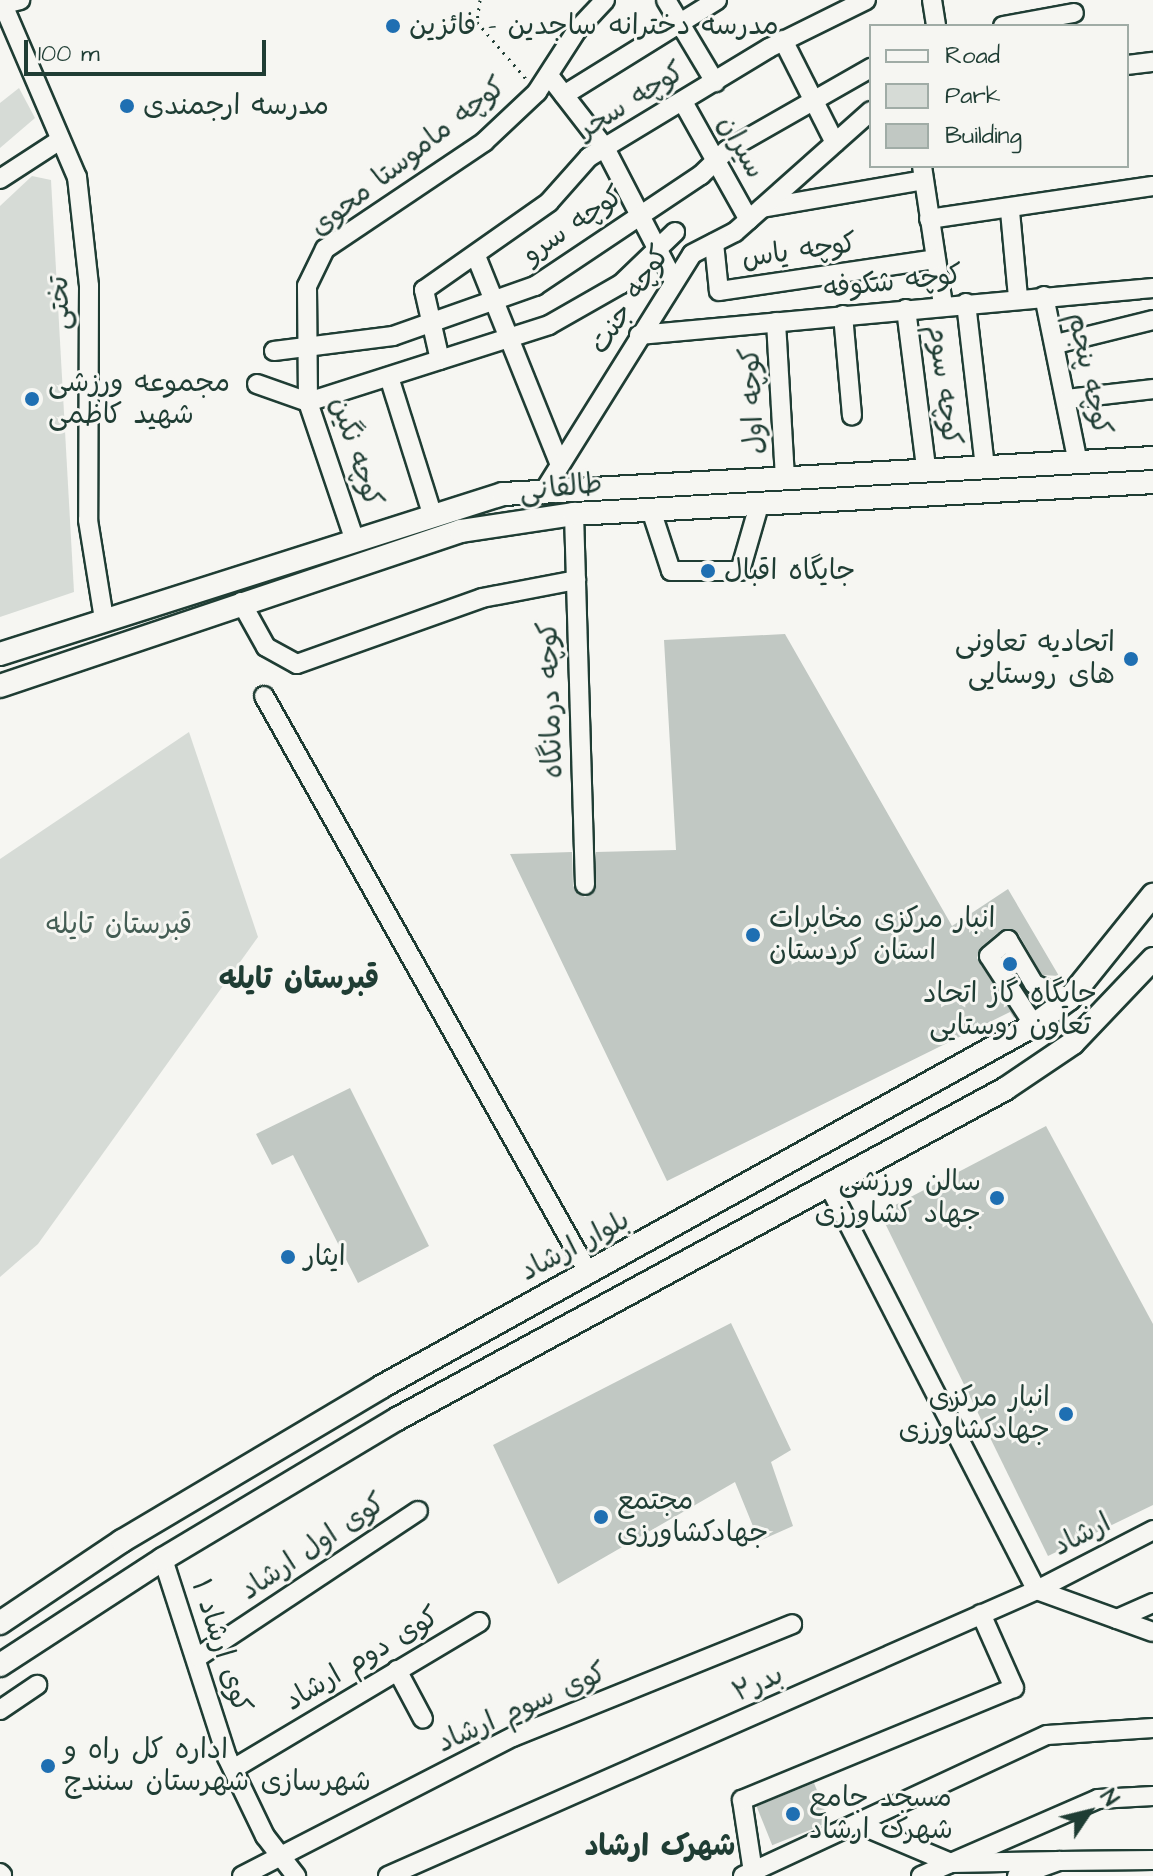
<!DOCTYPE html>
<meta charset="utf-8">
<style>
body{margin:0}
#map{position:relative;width:1153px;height:1876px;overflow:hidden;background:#f6f6f2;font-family:"Architects Daughter","Playpen Sans Arabic",sans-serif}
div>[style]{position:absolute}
.green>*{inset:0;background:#d6dbd6}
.building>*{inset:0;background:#c1c8c3;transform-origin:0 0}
.path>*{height:3px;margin-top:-1.5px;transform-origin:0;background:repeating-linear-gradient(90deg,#1f3d34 0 2px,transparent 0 8px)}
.roads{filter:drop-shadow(2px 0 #1f3d34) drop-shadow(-2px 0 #1f3d34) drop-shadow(0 2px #1f3d34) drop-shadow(0 -2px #1f3d34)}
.minor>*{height:18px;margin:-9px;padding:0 9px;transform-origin:9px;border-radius:9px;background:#f6f6f2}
.major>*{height:22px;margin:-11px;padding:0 11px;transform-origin:11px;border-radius:11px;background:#f6f6f2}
.dots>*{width:22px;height:22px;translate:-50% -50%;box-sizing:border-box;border:4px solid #f6f6f2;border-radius:50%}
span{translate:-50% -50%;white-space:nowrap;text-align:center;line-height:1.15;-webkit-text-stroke:6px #f6f6f2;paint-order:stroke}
.poi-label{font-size:28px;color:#1f3d34}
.left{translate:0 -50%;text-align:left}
.right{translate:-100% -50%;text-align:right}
.street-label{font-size:28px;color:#1f3d34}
.park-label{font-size:28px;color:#445d54}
.neighbourhood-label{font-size:30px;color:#1f3d34;font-weight:700}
.legend{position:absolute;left:869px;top:24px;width:260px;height:144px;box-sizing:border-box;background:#f6f6f2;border:2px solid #a0aca6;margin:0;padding:10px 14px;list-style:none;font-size:24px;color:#1f3d34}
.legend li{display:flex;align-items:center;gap:16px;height:40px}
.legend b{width:40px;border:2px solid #a0aca6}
.north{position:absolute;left:1049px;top:1772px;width:80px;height:80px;-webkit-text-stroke:6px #f6f6f2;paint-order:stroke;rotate:55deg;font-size:22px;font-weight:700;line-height:32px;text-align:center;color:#1f3d34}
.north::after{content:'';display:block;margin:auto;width:28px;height:36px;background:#1f3d34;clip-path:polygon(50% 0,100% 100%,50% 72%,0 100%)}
.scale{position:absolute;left:24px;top:40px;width:242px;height:36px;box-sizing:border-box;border:4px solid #1f3d34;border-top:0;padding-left:10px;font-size:24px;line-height:28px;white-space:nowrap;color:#1f3d34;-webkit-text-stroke:6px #f6f6f2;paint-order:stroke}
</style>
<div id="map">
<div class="green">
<div style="clip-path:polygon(19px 88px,35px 118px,0 148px,0 103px)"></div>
<div style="clip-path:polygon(32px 176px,51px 180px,74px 592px,0 617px,0 206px)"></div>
<div style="clip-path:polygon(189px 732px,258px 937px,38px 1244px,0 1277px,0 859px)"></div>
</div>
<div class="building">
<div style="clip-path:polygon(785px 634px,952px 926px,1008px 889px,1059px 976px,1042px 975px,1018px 933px,1001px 930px,981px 947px,977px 958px,1015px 1017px,1014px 1018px,1010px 1012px,667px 1181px,510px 854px,572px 852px,573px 886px,585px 897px,596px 890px,596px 852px,676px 850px,664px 640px)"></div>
<div style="clip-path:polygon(350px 1088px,429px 1246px,358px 1283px,293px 1155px,272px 1165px,256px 1134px)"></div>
<div style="clip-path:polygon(1046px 1126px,1153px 1324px,1153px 1505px,1048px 1556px,880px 1213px)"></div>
<div style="clip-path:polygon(731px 1323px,791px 1450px,771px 1462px,793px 1526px,759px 1541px,735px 1482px,558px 1584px,493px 1445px)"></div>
<div style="left:814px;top:1783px;width:42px;height:62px;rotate:68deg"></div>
</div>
<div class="path">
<div style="left:480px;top:0;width:22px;rotate:98deg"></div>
<div style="left:477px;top:22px;width:77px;rotate:49.2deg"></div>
</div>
<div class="roads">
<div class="minor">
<div style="left:1px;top:0;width:193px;rotate:66.8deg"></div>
<div style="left:77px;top:177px;width:110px;rotate:83.7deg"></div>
<div style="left:89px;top:286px;width:234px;rotate:90.2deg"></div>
<div style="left:88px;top:520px;width:100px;rotate:80.8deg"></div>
<div style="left:666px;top:0;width:96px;rotate:59.1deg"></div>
<div style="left:932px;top:0;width:26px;rotate:81deg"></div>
<div style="left:0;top:5px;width:21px;rotate:-14deg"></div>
<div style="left:1003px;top:26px;width:72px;rotate:-10.4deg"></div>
<div style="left:783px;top:40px;width:115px;rotate:63.2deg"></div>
<div style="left:1127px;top:65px;width:26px;rotate:-7deg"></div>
<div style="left:550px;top:77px;width:90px;rotate:52.2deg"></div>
<div style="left:605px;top:148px;width:150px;rotate:62.6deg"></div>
<div style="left:564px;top:95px;width:180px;rotate:-31.8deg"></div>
<div style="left:683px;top:102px;width:135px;rotate:60.8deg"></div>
<div style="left:922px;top:166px;width:141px;rotate:81.4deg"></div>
<div style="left:0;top:179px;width:72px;rotate:-33deg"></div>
<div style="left:762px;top:208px;width:164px;rotate:-9.8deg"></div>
<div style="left:1010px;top:211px;width:87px;rotate:84.7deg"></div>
<div style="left:929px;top:219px;width:226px;rotate:-8.4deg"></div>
<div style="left:714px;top:243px;width:48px;rotate:84.1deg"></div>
<div style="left:719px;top:291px;width:218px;rotate:-8.4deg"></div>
<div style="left:476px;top:256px;width:222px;rotate:68.1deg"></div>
<div style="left:1044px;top:296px;width:170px;rotate:78.5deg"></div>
<div style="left:966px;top:303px;width:165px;rotate:83.4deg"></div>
<div style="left:906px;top:309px;width:160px;rotate:82.8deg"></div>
<div style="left:843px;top:315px;width:101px;rotate:84.9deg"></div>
<div style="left:776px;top:322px;width:155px;rotate:86.7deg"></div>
<div style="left:639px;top:335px;width:516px;rotate:-5.22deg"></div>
<div style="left:1056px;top:344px;width:100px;rotate:-13.9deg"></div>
<div style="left:274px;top:351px;width:120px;rotate:-7.2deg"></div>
<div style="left:393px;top:336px;width:151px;rotate:-19.4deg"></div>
<div style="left:535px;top:286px;width:200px;rotate:-33.8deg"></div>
<div style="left:701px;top:175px;width:36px;rotate:-44deg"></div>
<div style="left:727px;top:150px;width:166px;rotate:-29.7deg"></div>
<div style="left:440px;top:360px;width:72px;rotate:-102.9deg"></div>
<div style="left:424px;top:290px;width:153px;rotate:-35.1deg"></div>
<div style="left:549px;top:202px;width:60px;rotate:-48.4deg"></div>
<div style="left:589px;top:157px;width:210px;rotate:-31.2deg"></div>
<div style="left:769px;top:48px;width:108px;rotate:-26.3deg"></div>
<div style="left:389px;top:377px;width:143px;rotate:72.5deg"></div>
<div style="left:257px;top:384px;width:54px;rotate:19.4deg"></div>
<div style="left:308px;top:402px;width:253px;rotate:-17.7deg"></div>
<div style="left:549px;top:325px;width:83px;rotate:-29.7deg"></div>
<div style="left:621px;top:284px;width:75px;rotate:-43.9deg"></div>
<div style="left:1067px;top:399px;width:87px;rotate:-6.6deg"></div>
<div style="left:544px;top:491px;width:279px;rotate:-58deg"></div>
<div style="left:692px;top:254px;width:48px;rotate:-27.1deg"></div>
<div style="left:735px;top:232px;width:182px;rotate:-41.7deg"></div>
<div style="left:651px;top:510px;width:64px;rotate:71.8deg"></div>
<div style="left:671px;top:571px;width:69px"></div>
<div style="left:740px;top:571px;width:69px;rotate:-73.9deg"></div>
<div style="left:574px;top:514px;width:371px;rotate:88.3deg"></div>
<div style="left:354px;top:538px;width:144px;rotate:-108.7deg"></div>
<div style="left:308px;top:402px;width:116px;rotate:-90.5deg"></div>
<div style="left:307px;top:286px;width:41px;rotate:-64.1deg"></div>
<div style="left:325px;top:249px;width:192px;rotate:-33.9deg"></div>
<div style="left:484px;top:142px;width:73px;rotate:-43.3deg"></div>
<div style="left:537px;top:92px;width:74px;rotate:-57.2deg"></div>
<div style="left:577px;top:30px;width:41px;rotate:-47deg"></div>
<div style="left:241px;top:602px;width:51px;rotate:60.9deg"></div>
<div style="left:266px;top:647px;width:35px;rotate:29deg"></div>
<div style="left:297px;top:664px;width:196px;rotate:-19.6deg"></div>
<div style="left:482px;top:598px;width:96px;rotate:-10.8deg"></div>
<div style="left:264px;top:696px;width:661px;rotate:60.64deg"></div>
<div style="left:1034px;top:1025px;width:82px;rotate:-123.1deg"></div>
<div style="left:989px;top:956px;width:25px;rotate:-40deg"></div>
<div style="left:1008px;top:940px;width:51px;rotate:59.4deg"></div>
<div style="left:1034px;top:984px;width:38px;rotate:23deg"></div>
<div style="left:830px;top:1188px;width:452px;rotate:62.8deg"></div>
<div style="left:1037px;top:1590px;width:131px;rotate:-27.3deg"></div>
<div style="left:163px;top:1559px;width:208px;rotate:72.1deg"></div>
<div style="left:227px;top:1757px;width:88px;rotate:64.3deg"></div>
<div style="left:265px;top:1836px;width:51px;rotate:52.2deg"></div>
<div style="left:1117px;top:1619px;width:39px;rotate:-24deg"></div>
<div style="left:198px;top:1657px;width:264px;rotate:-33.6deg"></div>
<div style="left:397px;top:1670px;width:55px;rotate:62deg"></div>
<div style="left:0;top:1710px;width:45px;rotate:-34deg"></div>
<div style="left:233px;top:1769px;width:287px;rotate:-30.8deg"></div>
<div style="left:858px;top:1824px;width:101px;rotate:22.8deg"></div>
<div style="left:951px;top:1863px;width:108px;rotate:-1.1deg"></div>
<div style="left:753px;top:1872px;width:73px;rotate:-98.7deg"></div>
<div style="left:742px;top:1800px;width:294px;rotate:-22.4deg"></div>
<div style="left:1014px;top:1688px;width:81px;rotate:-114deg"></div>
<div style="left:0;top:1873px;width:3px;rotate:45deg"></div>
<div style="left:242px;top:1876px;width:305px;rotate:-27.2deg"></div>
<div style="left:513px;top:1737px;width:301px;rotate:-22deg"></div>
<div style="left:388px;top:1876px;width:709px;rotate:-23.78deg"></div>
<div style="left:1037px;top:1590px;width:123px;rotate:19.9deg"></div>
<div style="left:743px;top:1876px;width:335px;rotate:-24.9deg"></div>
<div style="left:1047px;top:1735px;width:106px;rotate:-3.8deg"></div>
<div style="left:921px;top:1876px;width:193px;rotate:-23.5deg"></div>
<div style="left:1098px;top:1799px;width:55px;rotate:-3.1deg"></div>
<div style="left:1017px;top:1876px;width:45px;rotate:-19.7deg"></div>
<div style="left:1059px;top:1861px;width:94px;rotate:-0.6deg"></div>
</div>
<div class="major">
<div style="left:0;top:654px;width:528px;rotate:-17.65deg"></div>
<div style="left:503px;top:494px;width:651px;rotate:-3.17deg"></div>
<div style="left:0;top:686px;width:486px;rotate:-18.6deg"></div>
<div style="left:461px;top:531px;width:114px;rotate:-8.6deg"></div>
<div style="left:574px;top:514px;width:580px;rotate:-3.16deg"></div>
<div style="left:0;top:1623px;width:147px;rotate:-33.9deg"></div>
<div style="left:122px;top:1541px;width:301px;rotate:-30.7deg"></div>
<div style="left:381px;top:1387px;width:747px;rotate:-29deg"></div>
<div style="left:1034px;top:1025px;width:44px;rotate:-36.6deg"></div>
<div style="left:1069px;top:999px;width:134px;rotate:-51.1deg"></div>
<div style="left:0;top:1665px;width:194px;rotate:-33deg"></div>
<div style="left:163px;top:1559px;width:273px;rotate:-30.9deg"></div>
<div style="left:397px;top:1419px;width:692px;rotate:-28.49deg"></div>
<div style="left:1005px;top:1089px;width:82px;rotate:-34.1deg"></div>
<div style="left:1073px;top:1043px;width:116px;rotate:-46.4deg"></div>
</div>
</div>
<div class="dots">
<div style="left:393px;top:26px;background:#1f6fb2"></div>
<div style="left:127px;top:106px;background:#1f6fb2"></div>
<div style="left:32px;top:399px;background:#1f6fb2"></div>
<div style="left:708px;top:571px;background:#1f6fb2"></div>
<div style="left:1131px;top:659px;background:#1f6fb2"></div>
<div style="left:753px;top:935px;background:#1f6fb2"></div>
<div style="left:1010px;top:964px;background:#1f6fb2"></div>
<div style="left:997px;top:1198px;background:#1f6fb2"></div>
<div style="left:288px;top:1257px;background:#1f6fb2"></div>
<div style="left:1066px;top:1414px;background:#1f6fb2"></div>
<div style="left:601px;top:1517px;background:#1f6fb2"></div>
<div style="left:48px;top:1766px;background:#1f6fb2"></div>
<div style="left:793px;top:1814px;background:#1f6fb2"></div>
</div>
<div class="poi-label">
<span class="left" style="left:409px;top:26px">مدرسه دخترانه ساجدین - فائزین</span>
<span class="left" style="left:143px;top:106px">مدرسه ارجمندی</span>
<span class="left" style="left:48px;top:399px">مجموعه ورزشی<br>شهید کاظمی</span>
<span class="left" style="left:724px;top:571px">جایگاه اقبال</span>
<span class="right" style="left:1115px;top:659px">اتحادیه تعاونی<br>های روستایی</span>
<span class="left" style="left:769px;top:935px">انبار مرکزی مخابرات<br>استان کردستان</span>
<span style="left:1010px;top:1010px">جایگاه گاز اتحاد<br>تعاون روستایی</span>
<span class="right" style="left:981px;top:1198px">سالن ورزشی<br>جهاد کشاورزی</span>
<span class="left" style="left:304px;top:1257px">ایثار</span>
<span class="right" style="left:1050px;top:1414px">انبار مرکزی<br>جهادکشاورزی</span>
<span class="left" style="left:617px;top:1517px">مجتمع<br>جهادکشاورزی</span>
<span class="left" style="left:64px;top:1766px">اداره کل راه و<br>شهرسازی شهرستان سنندج</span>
<span class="left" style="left:809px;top:1814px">مسجد جامع<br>شهرک ارشاد</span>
</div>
<div class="street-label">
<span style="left:631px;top:101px;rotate:-32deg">کوچه سحر</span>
<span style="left:741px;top:147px;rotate:61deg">سیران</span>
<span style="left:408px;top:157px;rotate:-38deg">کوچه ماموستا محوی</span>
<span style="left:573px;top:225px;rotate:-34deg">کوچه سرو</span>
<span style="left:799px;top:251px;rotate:-8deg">کوچه یاس</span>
<span style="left:893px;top:282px;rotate:-6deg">کوچه شکوفه</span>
<span style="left:630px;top:300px;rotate:-57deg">کوچه جنت</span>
<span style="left:60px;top:303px;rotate:-92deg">تختی</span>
<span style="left:1089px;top:374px;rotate:78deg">کوچه پنجم</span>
<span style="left:944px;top:385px;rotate:83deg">کوچه سوم</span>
<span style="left:753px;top:401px;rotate:-93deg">کوچه اول</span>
<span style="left:356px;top:452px;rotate:72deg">کوچه نگین</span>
<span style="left:561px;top:488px;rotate:-6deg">طالقانی</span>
<span style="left:551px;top:700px;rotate:-92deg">کوچه درمانگاه</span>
<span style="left:575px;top:1246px;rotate:-28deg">بلوار ارشاد</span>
<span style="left:1082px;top:1535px;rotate:-27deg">ارشاد</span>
<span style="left:313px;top:1547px;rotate:-34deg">کوی اول ارشاد</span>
<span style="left:221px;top:1646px;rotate:72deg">کوی ارشاد ۱</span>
<span style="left:362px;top:1659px;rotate:-31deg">کوی دوم ارشاد</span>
<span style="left:758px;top:1684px;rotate:-24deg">بدر۲</span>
<span style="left:522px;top:1708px;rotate:-24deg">کوی سوم ارشاد</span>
</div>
<div class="park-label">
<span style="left:119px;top:925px">قبرستان تایله</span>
</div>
<div class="neighbourhood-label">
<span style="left:299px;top:979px">قبرستان تایله</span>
<span style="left:660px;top:1846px">شهرک ارشاد</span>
</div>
<ul class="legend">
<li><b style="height:10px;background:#f6f6f2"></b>Road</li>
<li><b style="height:22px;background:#d6dbd6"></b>Park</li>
<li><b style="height:22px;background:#c1c8c3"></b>Building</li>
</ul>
<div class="north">N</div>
<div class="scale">100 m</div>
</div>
